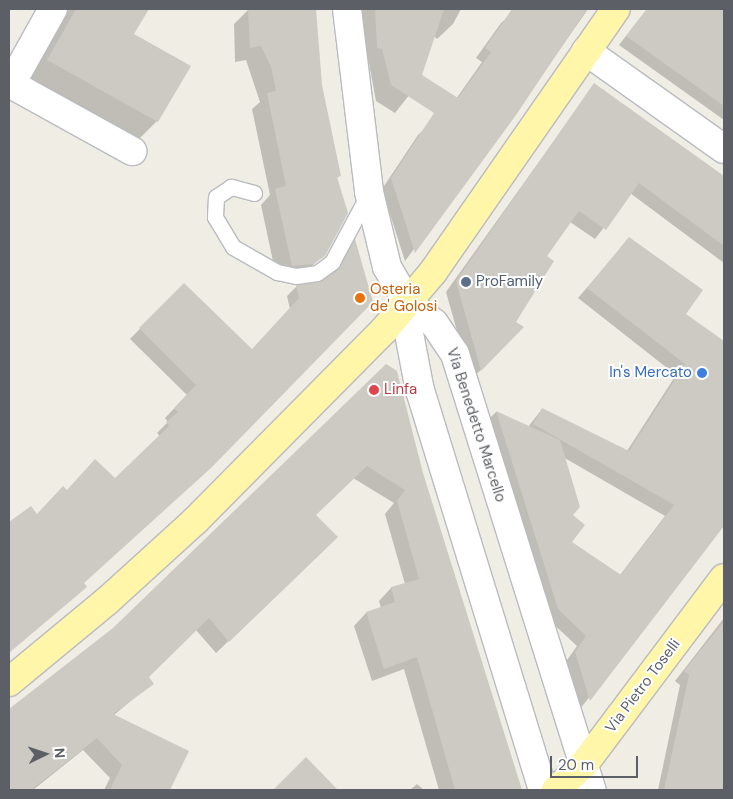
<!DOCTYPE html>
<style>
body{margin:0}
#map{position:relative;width:733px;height:799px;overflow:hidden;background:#efede4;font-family:"DM Sans",sans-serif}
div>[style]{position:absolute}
.shadow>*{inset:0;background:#0003}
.building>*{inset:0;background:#cccac3}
.roads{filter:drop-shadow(1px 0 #b9bbc1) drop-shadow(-1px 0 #b9bbc1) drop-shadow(0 1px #b9bbc1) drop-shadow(0 -1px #b9bbc1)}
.service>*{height:15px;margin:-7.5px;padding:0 7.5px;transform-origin:7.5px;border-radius:7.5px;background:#fff}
.minor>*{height:28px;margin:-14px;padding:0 14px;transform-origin:14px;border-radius:14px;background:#fff}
.tertiary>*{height:28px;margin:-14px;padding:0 14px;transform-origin:14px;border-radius:14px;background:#fff}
.primary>*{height:28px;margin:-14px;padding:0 14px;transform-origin:14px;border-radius:14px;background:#fff6a9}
.dots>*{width:14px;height:14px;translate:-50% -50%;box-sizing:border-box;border:2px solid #fff;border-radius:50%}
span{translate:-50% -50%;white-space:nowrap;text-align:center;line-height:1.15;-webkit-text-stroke:4px #fff;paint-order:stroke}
.service-label{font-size:15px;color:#4e5e75}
.left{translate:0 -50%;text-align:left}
.food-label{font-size:15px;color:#c56008}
.shop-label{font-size:15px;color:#366cbe}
.right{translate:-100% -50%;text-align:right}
.health-label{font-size:15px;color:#be3a42}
.street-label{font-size:15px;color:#5c5f65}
.frame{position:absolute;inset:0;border:10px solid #5c5f65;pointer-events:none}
.north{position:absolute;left:20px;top:729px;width:50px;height:50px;-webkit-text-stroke:4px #fff;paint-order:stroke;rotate:86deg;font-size:14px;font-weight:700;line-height:20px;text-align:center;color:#5c5f65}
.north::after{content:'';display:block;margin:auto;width:18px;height:22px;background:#5c5f65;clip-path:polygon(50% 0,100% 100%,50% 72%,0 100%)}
.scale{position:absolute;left:550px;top:756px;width:88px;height:22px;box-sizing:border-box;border:2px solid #5c5f65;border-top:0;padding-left:6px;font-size:15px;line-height:18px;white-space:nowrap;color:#5c5f65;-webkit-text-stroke:4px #fff;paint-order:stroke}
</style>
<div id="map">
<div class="shadow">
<div style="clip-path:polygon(69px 9px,147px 9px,132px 35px,157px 121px,139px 139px,30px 79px)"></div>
<div style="clip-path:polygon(249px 9px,314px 9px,321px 85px,340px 175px,336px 179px,324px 255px,297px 279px,277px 280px,261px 205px,270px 195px,252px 109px,260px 102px,246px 60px,235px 62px,234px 24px)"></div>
<div style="clip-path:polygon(359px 9px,461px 9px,453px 24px,437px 39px,434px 36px,418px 84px,395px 113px,376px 101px)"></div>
<div style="clip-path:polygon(518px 9px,588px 9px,515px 114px,405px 261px,382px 189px,418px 135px,456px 99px,482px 62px,476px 58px,501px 23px)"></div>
<div style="clip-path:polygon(647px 9px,724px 9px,724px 120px,619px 45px)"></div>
<div style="clip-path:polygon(594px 85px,724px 180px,724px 263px,630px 193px,595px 239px,570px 222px,545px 257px,514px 322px,522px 327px,471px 380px,446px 292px)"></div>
<div style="clip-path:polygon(evenodd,629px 239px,684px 314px,724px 343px,724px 525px,580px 709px,565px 663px,577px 646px,548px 619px,486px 422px,496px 412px,528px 427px,542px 409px,627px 451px,676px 375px,578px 298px,629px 239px,563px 457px,665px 516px,620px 575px,570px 543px,572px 516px,563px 457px)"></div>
<div style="clip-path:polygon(354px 242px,371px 302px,83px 583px,76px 596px,9px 650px,9px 530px,34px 512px,37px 515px,115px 479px,160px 436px,157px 433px,168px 422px,165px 418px,187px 395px,130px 339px,184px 284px,251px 351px,290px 309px,287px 296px,297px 286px,319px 283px,331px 275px)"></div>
<div style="clip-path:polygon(386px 365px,519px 785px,514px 790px,439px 790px,404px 669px,372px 681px,354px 626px,366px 613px,381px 608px,379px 601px,391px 588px,405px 584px,385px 514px,394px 503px,353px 478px,315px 515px,324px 550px,216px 653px,196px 630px,147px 677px,152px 683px,114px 715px,187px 752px,168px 790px,104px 790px,110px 778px,83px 750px,33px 790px,9px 790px,9px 712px,114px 629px)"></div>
<div style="clip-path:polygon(724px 618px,724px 790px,658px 790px,680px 685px,675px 681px)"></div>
<div style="clip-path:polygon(306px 759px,336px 790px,275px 790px)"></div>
<div style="clip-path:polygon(417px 784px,424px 790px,410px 790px)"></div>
</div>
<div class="building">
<div style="clip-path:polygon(76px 9px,149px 9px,134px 34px,191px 66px,158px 122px,47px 60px)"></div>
<div style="clip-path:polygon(248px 9px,316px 9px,322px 85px,341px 176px,337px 177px,348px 213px,325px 256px,313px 264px,292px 266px,275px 189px,286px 186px,267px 93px,276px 91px,271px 67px,261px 46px,250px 48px)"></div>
<div style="clip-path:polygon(375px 9px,444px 9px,422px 75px,458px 98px,491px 52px,485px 48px,512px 9px,587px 9px,516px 115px,415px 253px,391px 178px,434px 113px,391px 85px,382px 49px,377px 48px)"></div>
<div style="clip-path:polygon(647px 9px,724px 9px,724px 106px,626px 36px)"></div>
<div style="clip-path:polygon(594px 83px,724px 176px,724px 246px,639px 183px,606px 230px,579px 211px,547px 256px,554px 261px,516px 322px,524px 327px,481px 371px,456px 281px)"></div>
<div style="clip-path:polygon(629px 237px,703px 290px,686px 314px,724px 341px,724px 526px,590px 701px,575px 652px,586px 636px,558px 609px,496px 411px,560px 440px,580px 507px,573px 515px,585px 525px,572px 542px,621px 575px,674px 505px,533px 424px,542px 408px,629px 451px,685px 364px,587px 288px)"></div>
<div style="clip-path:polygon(355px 239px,373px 302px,211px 468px,84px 583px,87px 587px,9px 653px,9px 522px,31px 506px,37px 514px,63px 486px,67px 490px,95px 459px,115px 478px,169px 426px,166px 422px,178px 412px,174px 408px,196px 385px,139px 328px,184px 283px,252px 349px,299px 298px,296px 285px,319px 282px,338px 270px)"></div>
<div style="clip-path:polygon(386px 364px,397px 371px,423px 473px,522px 790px,455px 790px,417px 657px,384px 669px,366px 612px,395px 602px,391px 587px,419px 579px,397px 501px,405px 490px,367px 466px,316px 515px,338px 537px,229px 642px,209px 618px,149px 677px,154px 684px,113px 714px,189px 751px,170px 790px,110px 790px,122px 765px,97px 738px,31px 790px,9px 790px,9px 709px,113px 628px)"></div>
<div style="clip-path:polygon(724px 621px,724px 790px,664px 790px,689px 675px,684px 671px)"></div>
<div style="clip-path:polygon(306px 757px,338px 790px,273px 790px)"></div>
</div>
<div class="roads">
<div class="service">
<div style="left:254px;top:193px;width:24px;rotate:-165deg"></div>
<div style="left:231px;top:187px;width:18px;rotate:146deg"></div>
<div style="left:216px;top:197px;width:20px;rotate:93deg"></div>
<div style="left:215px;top:217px;width:35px;rotate:59deg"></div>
<div style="left:233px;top:247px;width:51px;rotate:29.6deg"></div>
<div style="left:277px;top:272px;width:19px;rotate:12deg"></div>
<div style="left:296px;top:276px;width:21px;rotate:-8deg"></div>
<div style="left:317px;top:273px;width:19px;rotate:-36deg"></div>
<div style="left:332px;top:262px;width:78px;rotate:-61.8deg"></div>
</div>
<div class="minor">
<div style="left:347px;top:9px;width:184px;rotate:83.1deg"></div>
<div style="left:369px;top:192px;width:77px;rotate:76.5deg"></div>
<div style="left:387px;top:267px;width:42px;rotate:59.7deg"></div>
<div style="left:586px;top:51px;width:169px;rotate:35.4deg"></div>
<div style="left:9px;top:83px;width:141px;rotate:28.9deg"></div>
<div style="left:11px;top:84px;width:86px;rotate:-60.8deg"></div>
</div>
<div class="tertiary">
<div style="left:543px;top:790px;width:418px;rotate:-107.1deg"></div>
<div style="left:420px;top:391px;width:64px;rotate:-100.8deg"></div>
<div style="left:408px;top:328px;width:25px;rotate:-90deg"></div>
<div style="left:408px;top:303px;width:33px;rotate:38deg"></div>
<div style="left:434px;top:323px;width:37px;rotate:56deg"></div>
<div style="left:455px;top:354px;width:457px;rotate:72.6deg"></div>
</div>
<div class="primary">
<div style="left:9px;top:682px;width:127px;rotate:-39.6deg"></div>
<div style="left:107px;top:601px;width:119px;rotate:-42.3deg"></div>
<div style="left:195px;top:521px;width:269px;rotate:-45.3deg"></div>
<div style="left:384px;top:330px;width:76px;rotate:-49.8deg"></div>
<div style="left:433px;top:272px;width:320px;rotate:-55.2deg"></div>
<div style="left:556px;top:790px;width:40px;rotate:-43deg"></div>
<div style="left:585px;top:763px;width:231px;rotate:-53.1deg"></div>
</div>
</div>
<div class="dots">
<div style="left:466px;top:282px;background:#5c6f8a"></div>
<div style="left:360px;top:298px;background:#e8710a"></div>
<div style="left:702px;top:373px;background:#3f7fe0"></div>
<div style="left:374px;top:390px;background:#e0444e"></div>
</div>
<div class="service-label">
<span class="left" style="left:476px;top:282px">ProFamily</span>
</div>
<div class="food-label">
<span class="left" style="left:370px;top:298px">Osteria<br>de' Golosi</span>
</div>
<div class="shop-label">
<span class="right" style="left:692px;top:373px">In's Mercato</span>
</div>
<div class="health-label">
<span class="left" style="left:384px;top:390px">Linfa</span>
</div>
<div class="street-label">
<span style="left:476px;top:425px;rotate:72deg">Via Benedetto Marcello</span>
<span style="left:643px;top:686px;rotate:-53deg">Via Pietro Toselli</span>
</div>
<div class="frame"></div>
<div class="north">N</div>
<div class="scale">20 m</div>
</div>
